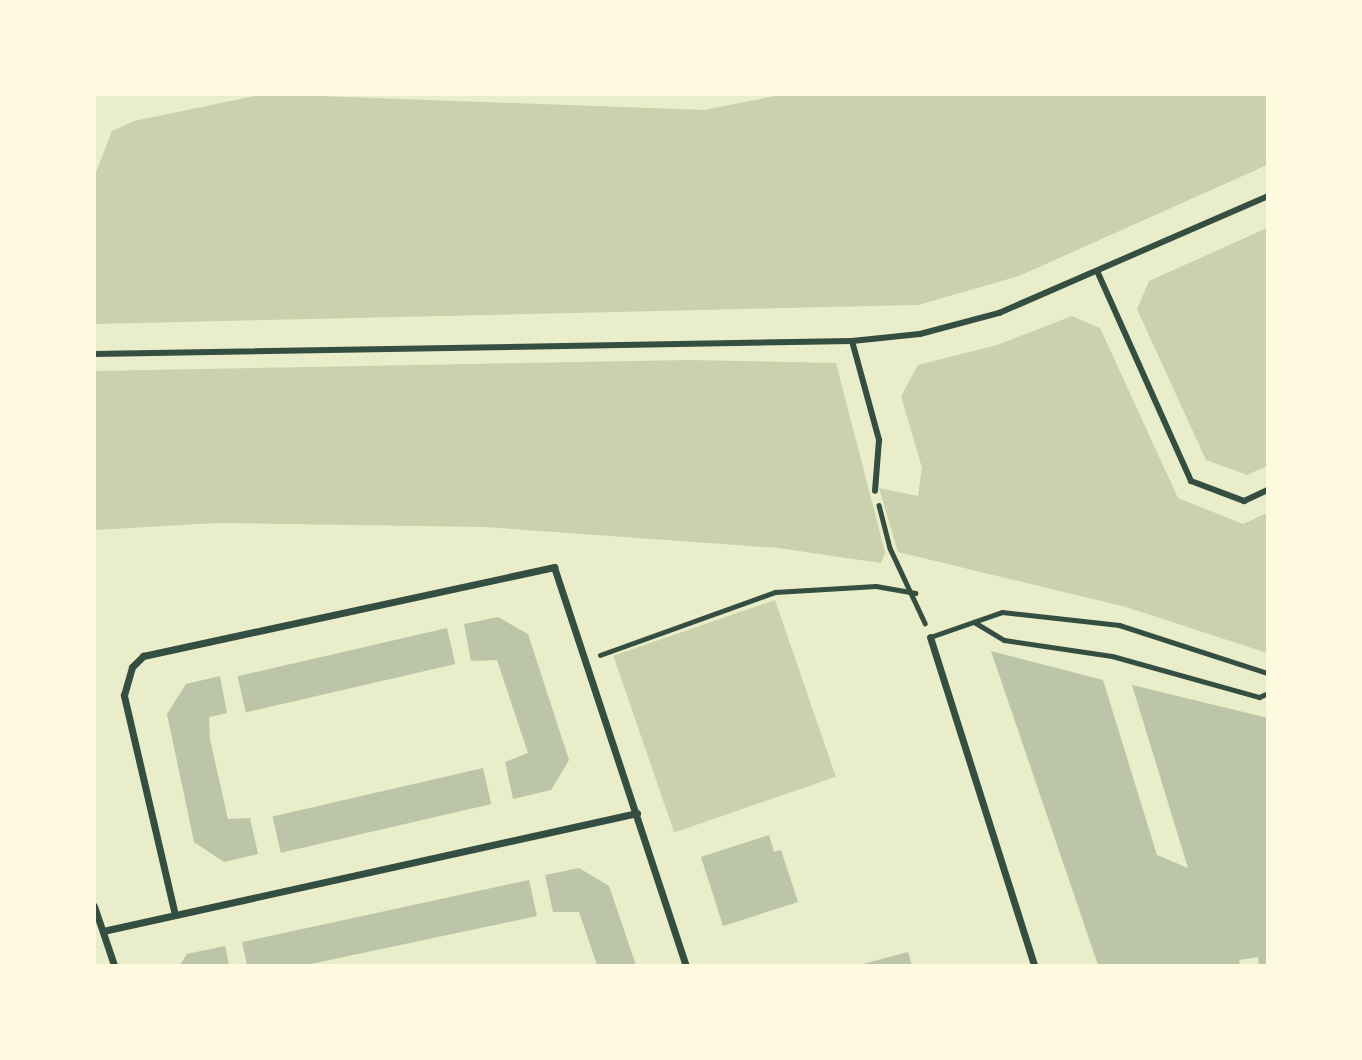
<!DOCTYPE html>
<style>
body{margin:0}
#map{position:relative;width:1362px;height:1060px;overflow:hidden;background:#e9edc9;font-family:"Roboto Condensed",sans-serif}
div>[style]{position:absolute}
.green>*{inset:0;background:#cad2ad;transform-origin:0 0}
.building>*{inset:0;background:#bcc5a7;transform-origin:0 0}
.path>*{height:4.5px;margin:-2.25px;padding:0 2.25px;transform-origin:2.25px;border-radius:2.25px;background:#344e41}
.service>*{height:5px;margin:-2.5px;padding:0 2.5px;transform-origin:2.5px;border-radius:2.5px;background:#344e41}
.pedestrian>*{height:6px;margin:-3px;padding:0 3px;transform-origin:3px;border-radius:3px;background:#344e41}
.minor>*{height:7px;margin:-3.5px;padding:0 3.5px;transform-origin:3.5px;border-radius:3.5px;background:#344e41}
span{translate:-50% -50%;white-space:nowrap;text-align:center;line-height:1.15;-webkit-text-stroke:5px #fefae0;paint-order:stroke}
.frame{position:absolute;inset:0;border:96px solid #fefae0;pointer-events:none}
</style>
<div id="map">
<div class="green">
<div style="clip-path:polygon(780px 95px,1267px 95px,1267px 165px,1019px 276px,918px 305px,95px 324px,95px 175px,112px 131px,134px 121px,265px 94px,704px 110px)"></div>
<div style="clip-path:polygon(1267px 228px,1267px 466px,1247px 475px,1206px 460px,1137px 309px,1149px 281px)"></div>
<div style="clip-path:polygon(1072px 316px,1100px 328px,1178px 498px,1243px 524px,1267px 513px,1267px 653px,1126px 607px,898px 552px,879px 488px,918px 496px,922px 468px,901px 396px,918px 365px,997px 345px)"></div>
<div style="clip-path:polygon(690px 360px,836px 363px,885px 552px,881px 563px,778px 548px,485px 527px,217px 523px,95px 530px,95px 371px)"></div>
<div style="left:775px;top:600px;width:187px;height:171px;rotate:71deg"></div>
</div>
<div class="building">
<div style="clip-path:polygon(498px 617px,528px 634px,569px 760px,551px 790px,513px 799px,505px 762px,528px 753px,497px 660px,471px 661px,464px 624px)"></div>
<div style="left:447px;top:628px;width:37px;height:215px;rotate:77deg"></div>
<div style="clip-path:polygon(991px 651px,1103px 680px,1157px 855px,1188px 868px,1132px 685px,1268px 718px,1268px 964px,1259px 965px,1258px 957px,1239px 960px,1240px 965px,1098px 965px)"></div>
<div style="clip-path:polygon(220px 676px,227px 713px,209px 717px,210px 739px,228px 819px,250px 818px,258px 854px,224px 862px,194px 842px,167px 714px,186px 684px)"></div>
<div style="left:483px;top:768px;width:37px;height:216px;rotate:77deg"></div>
<div style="clip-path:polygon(769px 835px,774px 852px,781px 850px,798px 902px,723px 926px,701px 857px)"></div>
<div style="clip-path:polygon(579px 868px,609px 886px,636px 965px,597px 965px,579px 912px,553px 912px,545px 875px)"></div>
<div style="clip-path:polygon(529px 880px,537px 916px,306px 965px,247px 965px,242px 942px)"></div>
<div style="clip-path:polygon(225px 946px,229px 965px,180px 965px,187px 954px)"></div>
<div style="clip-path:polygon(908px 952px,912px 965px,859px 965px)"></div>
</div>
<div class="path">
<div style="left:879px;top:505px;width:44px;rotate:75.7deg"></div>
<div style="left:890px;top:548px;width:83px;rotate:65deg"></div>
<div style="left:600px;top:655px;width:186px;rotate:-19.8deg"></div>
<div style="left:775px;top:592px;width:101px;rotate:-3.4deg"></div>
<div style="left:876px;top:586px;width:40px;rotate:10deg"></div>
</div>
<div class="service">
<div style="left:974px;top:622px;width:35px;rotate:31deg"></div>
<div style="left:1004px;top:640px;width:109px;rotate:8.4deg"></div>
<div style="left:1112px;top:656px;width:153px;rotate:15.6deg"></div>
<div style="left:1259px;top:697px;width:10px;rotate:-24deg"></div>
<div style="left:930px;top:637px;width:76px;rotate:-19.1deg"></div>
<div style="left:1002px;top:612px;width:118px;rotate:6.3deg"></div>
<div style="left:1119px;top:625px;width:157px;rotate:17.9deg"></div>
</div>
<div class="pedestrian">
<div style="left:1098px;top:273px;width:228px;rotate:65.9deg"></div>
<div style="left:1191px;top:481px;width:57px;rotate:20.7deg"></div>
<div style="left:1244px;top:501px;width:26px;rotate:-25deg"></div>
<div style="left:852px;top:341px;width:103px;rotate:74.7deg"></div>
<div style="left:879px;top:440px;width:51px;rotate:94.5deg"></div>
<div style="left:94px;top:354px;width:758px;rotate:-0.98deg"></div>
<div style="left:852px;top:341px;width:68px;rotate:-5.9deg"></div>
<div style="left:920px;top:334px;width:82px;rotate:-14.9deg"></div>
<div style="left:999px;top:313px;width:293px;rotate:-23.5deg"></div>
</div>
<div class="minor">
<div style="left:930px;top:637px;width:344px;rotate:72.4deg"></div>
<div style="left:94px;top:906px;width:62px;rotate:71.3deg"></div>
<div style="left:175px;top:915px;width:226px;rotate:-103.1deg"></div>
<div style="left:124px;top:695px;width:29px;rotate:-74deg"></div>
<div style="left:132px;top:667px;width:16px;rotate:-45deg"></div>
<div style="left:143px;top:656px;width:421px;rotate:-12.2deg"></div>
<div style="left:554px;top:567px;width:419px;rotate:71.7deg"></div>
<div style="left:103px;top:931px;width:547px;rotate:-12.46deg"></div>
</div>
<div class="frame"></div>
</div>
